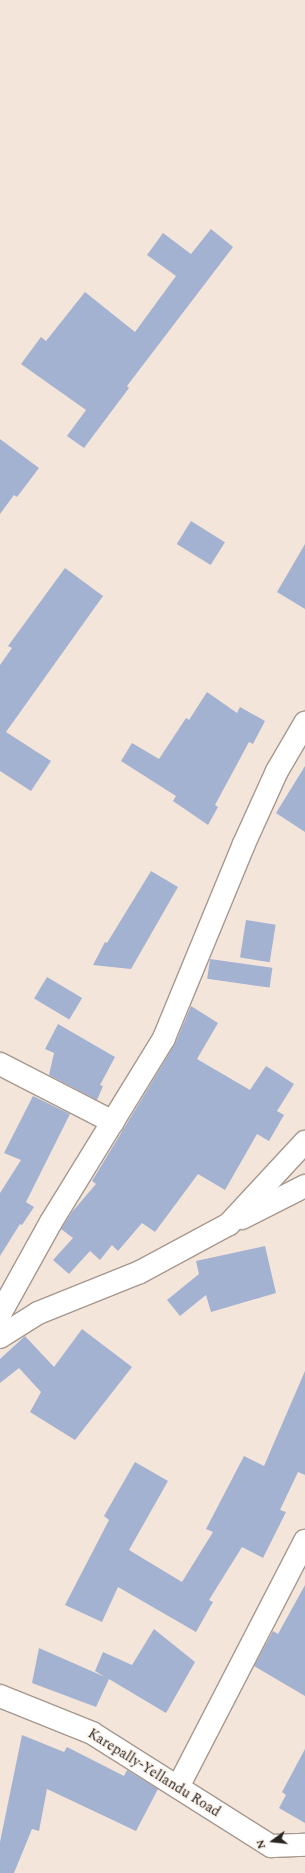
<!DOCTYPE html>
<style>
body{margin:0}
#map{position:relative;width:305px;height:1873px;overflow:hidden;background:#f4e5da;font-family:Spectral,serif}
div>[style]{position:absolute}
.building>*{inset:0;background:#a4b2d1;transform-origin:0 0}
.roads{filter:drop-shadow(1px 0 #a6988e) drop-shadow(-1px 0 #a6988e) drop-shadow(0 1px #a6988e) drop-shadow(0 -1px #a6988e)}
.minor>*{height:22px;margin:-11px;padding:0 11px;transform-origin:11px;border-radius:11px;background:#fff}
span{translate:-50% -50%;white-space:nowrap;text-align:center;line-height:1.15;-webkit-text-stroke:3px #fdf4ed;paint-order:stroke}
.street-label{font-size:14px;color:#292420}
.north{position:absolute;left:253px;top:1821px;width:40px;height:40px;-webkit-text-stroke:3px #fdf4ed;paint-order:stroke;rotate:255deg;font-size:11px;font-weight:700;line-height:16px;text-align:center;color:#292420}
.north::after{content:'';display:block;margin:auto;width:14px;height:18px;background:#292420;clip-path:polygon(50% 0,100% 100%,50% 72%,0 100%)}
</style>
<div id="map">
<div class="building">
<div style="clip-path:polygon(211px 229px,233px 247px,127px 386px,129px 388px,84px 448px,67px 436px,86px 410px,21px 364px,41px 337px,46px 341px,85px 292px,135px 332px,176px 276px,147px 255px,163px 233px,191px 254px)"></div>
<div style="clip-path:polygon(0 439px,39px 468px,17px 497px,14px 495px,0 514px)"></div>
<div style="left:191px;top:521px;width:40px;height:27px;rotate:32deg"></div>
<div style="clip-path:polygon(305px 544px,305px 609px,277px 592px)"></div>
<div style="clip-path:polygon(65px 568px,103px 596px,6px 732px,51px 761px,31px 791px,0 771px,0 665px,12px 648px,8px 646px)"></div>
<div style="clip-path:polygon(207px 692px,237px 713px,240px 707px,265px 721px,253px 744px,249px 742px,215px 805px,218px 807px,208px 825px,173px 801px,176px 796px,121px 761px,132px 743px,159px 759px,186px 718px,189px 720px)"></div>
<div style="clip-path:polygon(305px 766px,305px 832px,276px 813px)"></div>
<div style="clip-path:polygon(151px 871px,178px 887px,131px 969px,93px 965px,105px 942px,107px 943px)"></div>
<div style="left:246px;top:920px;width:30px;height:38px;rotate:9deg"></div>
<div style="left:210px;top:959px;width:63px;height:20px;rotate:8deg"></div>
<div style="left:47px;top:977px;width:41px;height:25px;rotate:31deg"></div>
<div style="clip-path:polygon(191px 1006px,218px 1023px,197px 1059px,250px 1090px,266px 1066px,294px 1084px,277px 1111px,284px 1115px,269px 1141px,257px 1134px,225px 1190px,198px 1174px,155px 1232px,142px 1223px,118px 1251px,112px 1245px,100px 1260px,90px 1251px,69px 1274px,53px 1260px,73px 1238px,61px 1229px,72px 1212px,96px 1184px,92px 1181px,175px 1044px)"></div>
<div style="clip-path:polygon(58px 1024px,115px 1057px,100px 1085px,103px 1086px,97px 1100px,49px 1075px,54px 1053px,45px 1049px)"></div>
<div style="clip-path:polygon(33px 1096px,70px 1114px,26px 1202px,34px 1207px,22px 1225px,20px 1224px,0 1256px,0 1193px,21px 1160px,4px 1153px)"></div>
<div style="clip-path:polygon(265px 1246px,276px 1293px,211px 1312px,206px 1295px,180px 1316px,167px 1300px,199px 1274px,196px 1261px)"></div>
<div style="clip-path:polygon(82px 1329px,132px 1367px,75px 1440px,30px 1412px,41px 1392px,19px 1368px,0 1383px,0 1359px,25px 1336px,54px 1367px)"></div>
<div style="clip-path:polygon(305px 1371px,305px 1475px,298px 1472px,280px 1510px,286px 1512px,263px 1558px,242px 1547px,209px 1600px,213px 1602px,196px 1632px,118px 1587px,102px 1622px,65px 1605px,109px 1520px,104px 1516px,135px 1462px,168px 1481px,129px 1550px,182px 1582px,213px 1532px,206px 1529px,244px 1456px,264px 1466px)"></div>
<div style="clip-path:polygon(305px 1585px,305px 1696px,254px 1666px,273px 1631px,278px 1634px)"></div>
<div style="clip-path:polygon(154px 1629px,195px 1662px,166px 1713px,109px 1679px,96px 1707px,32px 1683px,39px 1648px,105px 1677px,95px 1671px,103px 1652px,132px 1665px)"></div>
<div style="clip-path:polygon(22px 1735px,64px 1752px,67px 1747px,124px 1776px,127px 1770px,158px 1789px,136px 1831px,47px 1789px,39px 1831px,32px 1829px,14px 1873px,0 1873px,0 1842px)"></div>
<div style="clip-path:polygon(305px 1749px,305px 1823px,279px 1808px,286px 1795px,282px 1792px)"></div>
</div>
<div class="roads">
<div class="minor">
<div style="left:0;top:1064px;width:127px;rotate:27.2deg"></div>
<div style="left:242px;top:1218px;width:71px;rotate:-26.9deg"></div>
<div style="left:0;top:1314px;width:105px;rotate:-61deg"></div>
<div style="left:51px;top:1222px;width:216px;rotate:-58.4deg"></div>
<div style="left:164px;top:1038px;width:208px;rotate:-67.6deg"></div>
<div style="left:243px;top:846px;width:82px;rotate:-65.6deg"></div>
<div style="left:277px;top:771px;width:56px;rotate:-59.7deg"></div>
<div style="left:0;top:1337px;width:45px;rotate:-32.3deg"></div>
<div style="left:38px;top:1313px;width:110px;rotate:-21.9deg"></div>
<div style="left:140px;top:1272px;width:101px;rotate:-28.3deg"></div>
<div style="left:229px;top:1224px;width:112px;rotate:-47.2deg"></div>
<div style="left:0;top:1696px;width:99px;rotate:21.9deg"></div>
<div style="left:92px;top:1733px;width:212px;rotate:32.3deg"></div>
<div style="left:271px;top:1846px;width:34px;rotate:-2deg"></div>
<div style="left:178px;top:1787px;width:277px;rotate:-62.7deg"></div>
</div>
</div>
<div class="street-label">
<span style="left:154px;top:1773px;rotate:32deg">Karepally-Yellandu Road</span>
</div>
<div class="north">N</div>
</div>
